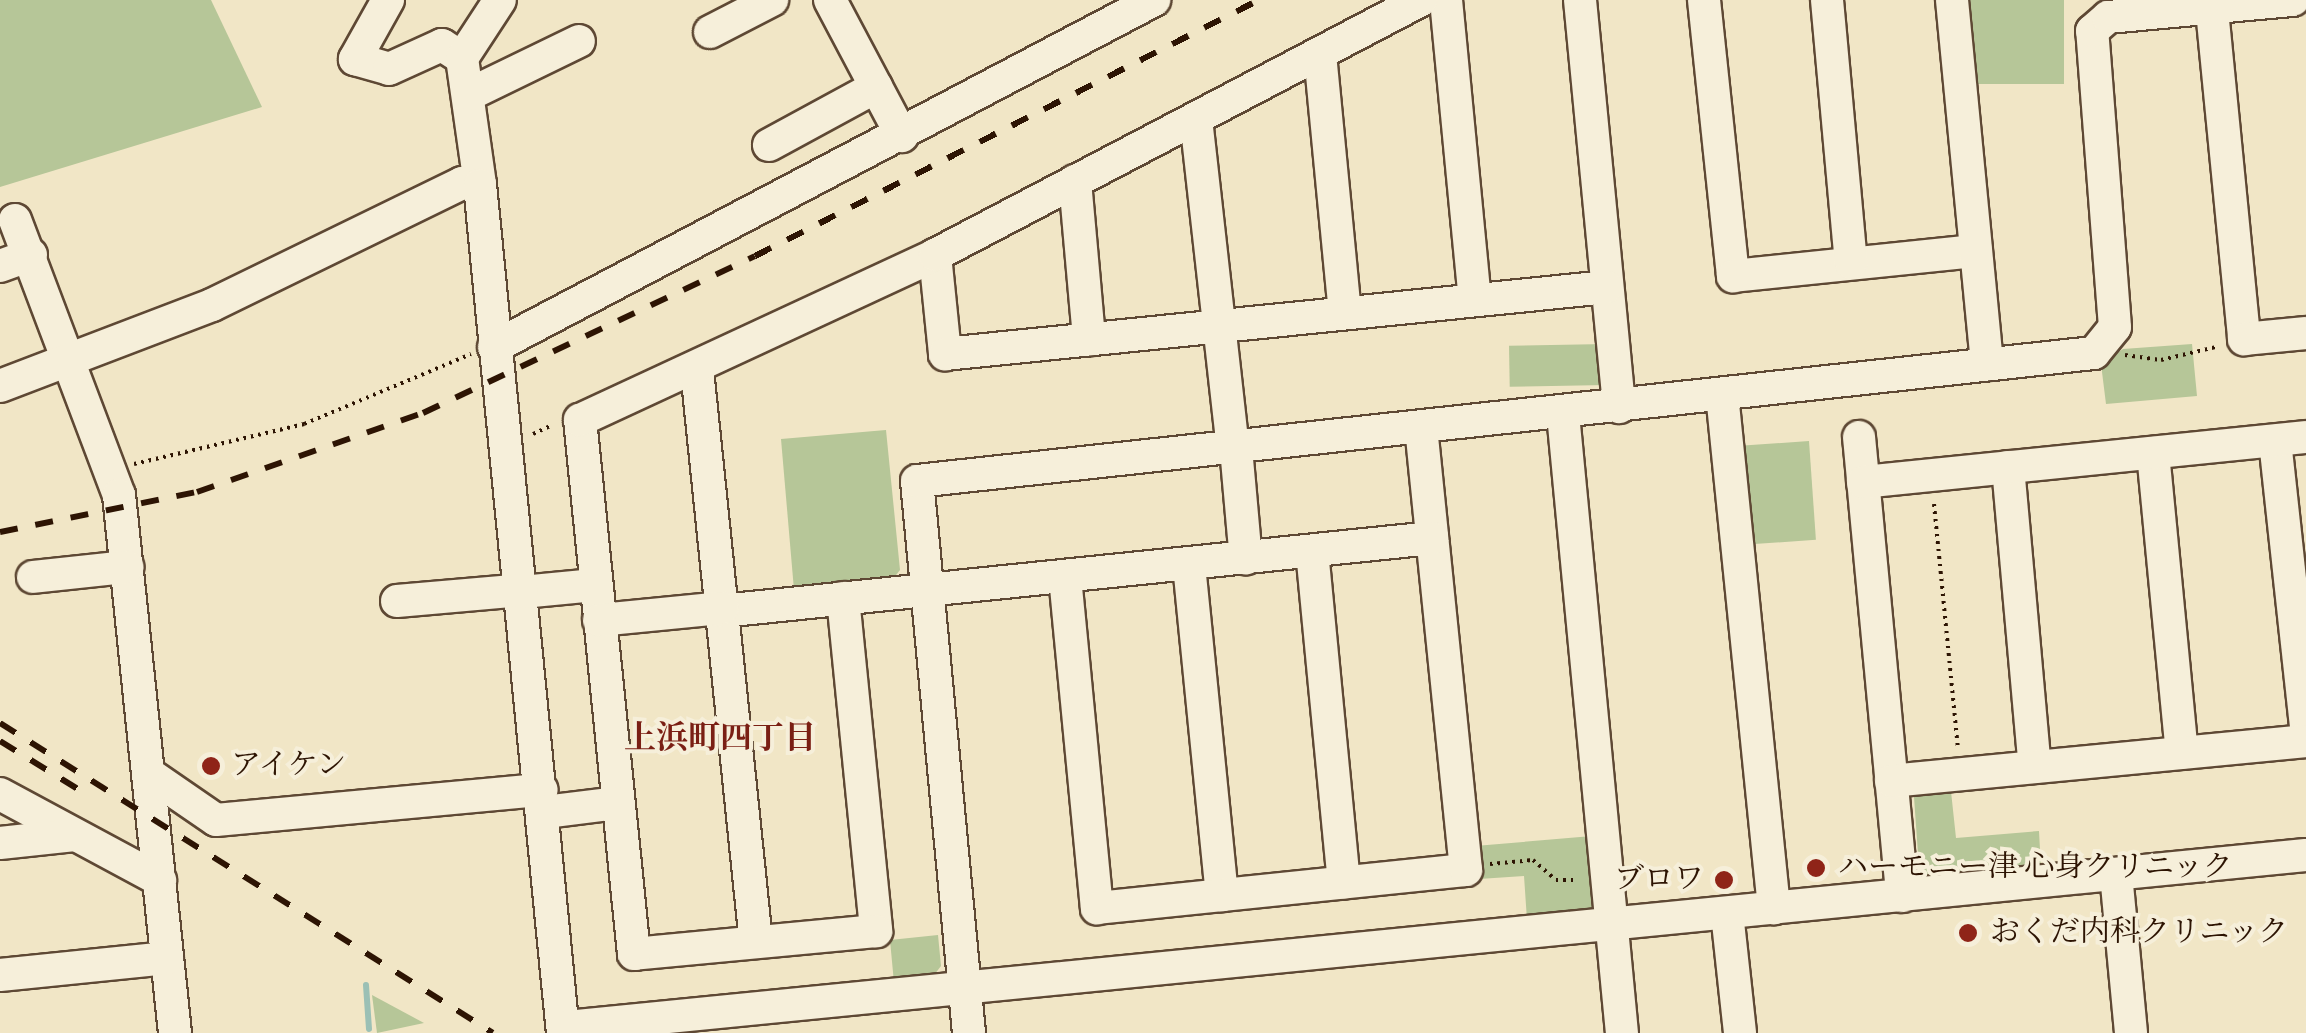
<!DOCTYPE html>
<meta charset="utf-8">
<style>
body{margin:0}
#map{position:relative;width:2306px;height:1033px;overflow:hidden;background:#f1e6c6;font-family:"IM FELL English","Noto Serif JP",serif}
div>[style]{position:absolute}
.green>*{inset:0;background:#b6c698;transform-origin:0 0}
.stream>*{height:6px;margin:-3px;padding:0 3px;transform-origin:3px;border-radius:3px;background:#9bc0b5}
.path>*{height:4px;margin-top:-2px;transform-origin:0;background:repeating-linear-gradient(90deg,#2d1403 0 2.5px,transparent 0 7.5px)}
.roads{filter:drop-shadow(2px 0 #5e4834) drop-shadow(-2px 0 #5e4834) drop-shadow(0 2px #5e4834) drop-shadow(0 -2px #5e4834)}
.minor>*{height:32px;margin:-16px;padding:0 16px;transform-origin:16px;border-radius:16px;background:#f6efda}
.rail>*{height:6px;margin-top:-3px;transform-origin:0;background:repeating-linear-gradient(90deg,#2d1403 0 18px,transparent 0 36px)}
.dots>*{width:28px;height:28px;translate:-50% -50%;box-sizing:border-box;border:5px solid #f6efda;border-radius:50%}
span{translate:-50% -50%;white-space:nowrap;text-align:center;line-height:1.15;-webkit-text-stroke:8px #f6efda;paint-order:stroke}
.poi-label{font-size:30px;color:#2d1403}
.left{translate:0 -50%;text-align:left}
.right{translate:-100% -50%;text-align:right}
.neighbourhood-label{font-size:32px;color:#7a1f14;font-weight:700}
</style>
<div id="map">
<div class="green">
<div style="clip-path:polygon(0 0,211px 0,262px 107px,0 187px)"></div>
<div style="left:1963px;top:0;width:101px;height:84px"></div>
<div style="left:1606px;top:344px;width:41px;height:97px;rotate:89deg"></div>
<div style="clip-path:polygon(2192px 344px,2197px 396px,2106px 404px,2101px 364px,2123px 349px)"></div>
<div style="clip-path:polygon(886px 430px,900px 570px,892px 580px,794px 590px,781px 439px)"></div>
<div style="left:1809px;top:441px;width:99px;height:69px;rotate:86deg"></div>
<div style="clip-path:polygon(1950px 782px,1956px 838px,2039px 831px,2041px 868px,1934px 879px,1919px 868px,1914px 797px,1923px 785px)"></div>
<div style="clip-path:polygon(1592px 836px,1599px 902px,1585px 915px,1527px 920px,1524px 876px,1479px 879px,1475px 846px)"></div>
<div style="clip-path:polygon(938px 935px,941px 966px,931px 979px,894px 983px,890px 940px)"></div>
<div style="clip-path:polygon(372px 995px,424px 1023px,377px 1033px)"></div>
</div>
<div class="stream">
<div style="left:366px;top:985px;width:44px;rotate:86.1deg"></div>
</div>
<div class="path">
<div style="left:2125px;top:355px;width:36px;rotate:8deg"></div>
<div style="left:2161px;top:360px;width:57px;rotate:-13.3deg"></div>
<div style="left:533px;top:434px;width:21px;rotate:-25deg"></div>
<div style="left:134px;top:464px;width:175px;rotate:-13.2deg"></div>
<div style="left:304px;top:424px;width:181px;rotate:-22.7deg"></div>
<div style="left:1934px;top:504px;width:246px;rotate:84.4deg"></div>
<div style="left:1490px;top:864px;width:43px;rotate:-5.3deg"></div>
<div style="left:1533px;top:860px;width:30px;rotate:41deg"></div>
<div style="left:1556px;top:880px;width:22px"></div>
</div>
<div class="roads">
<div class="minor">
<div style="left:388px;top:0;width:68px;rotate:119.2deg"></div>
<div style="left:355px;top:59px;width:35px;rotate:16deg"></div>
<div style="left:389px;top:69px;width:58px;rotate:-24.4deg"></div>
<div style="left:442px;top:45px;width:24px;rotate:33deg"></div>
<div style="left:462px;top:58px;width:128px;rotate:81.9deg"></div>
<div style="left:830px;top:0;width:154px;rotate:62.1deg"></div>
<div style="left:1446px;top:0;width:300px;rotate:84.5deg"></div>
<div style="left:1580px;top:0;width:409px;rotate:84.5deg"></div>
<div style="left:1704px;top:0;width:278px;rotate:84deg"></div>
<div style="left:1733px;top:276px;width:244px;rotate:-5.9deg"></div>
<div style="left:1827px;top:0;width:264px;rotate:84.8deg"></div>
<div style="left:1952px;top:0;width:366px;rotate:84.5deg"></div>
<div style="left:2211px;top:0;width:341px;rotate:84.4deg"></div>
<div style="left:2244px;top:339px;width:62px;rotate:-5.5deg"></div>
<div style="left:710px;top:32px;width:70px;rotate:-27.3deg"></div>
<div style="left:1320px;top:54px;width:259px;rotate:84.5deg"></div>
<div style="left:462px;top:58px;width:69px;rotate:-56.8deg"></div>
<div style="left:470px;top:94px;width:121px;rotate:-25.9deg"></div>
<div style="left:1196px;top:119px;width:331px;rotate:83.6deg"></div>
<div style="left:769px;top:145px;width:122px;rotate:-28.5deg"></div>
<div style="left:1075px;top:181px;width:159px;rotate:84.9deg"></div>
<div style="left:15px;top:220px;width:294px;rotate:69.3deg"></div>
<div style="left:119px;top:495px;width:541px;rotate:84.06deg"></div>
<div style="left:935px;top:255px;width:100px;rotate:84.2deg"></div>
<div style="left:945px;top:354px;width:665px;rotate:-5.78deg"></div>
<div style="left:0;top:266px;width:33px;rotate:-20deg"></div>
<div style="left:494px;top:347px;width:746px;rotate:-27.73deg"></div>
<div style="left:697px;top:370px;width:575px;rotate:84.11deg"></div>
<div style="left:0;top:386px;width:227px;rotate:-20.9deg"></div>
<div style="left:212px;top:305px;width:278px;rotate:-26deg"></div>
<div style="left:462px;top:183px;width:18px;rotate:6deg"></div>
<div style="left:480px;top:185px;width:852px;rotate:84.41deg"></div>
<div style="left:1722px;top:394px;width:517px;rotate:84.22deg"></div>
<div style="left:1563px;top:414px;width:622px;rotate:84.56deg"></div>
<div style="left:1859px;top:437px;width:461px;rotate:84.6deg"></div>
<div style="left:2275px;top:441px;width:288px;rotate:83.8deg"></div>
<div style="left:1236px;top:448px;width:111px;rotate:84.9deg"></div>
<div style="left:2153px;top:453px;width:301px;rotate:84.5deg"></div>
<div style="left:2008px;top:467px;width:301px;rotate:84.9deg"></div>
<div style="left:1863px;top:482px;width:445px;rotate:-5.8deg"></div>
<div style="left:1312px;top:551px;width:333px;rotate:84.5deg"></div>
<div style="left:1189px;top:565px;width:332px;rotate:84.3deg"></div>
<div style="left:33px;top:577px;width:95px;rotate:-6.1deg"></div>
<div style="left:1065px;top:577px;width:333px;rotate:84.5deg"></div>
<div style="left:1097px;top:908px;width:371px;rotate:-5.9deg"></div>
<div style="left:1466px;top:870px;width:444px;rotate:-95.8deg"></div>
<div style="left:522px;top:592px;width:73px;rotate:-5.5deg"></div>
<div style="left:843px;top:598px;width:335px;rotate:84.3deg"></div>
<div style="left:876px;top:931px;width:243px;rotate:174.6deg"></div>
<div style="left:634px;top:954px;width:537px;rotate:-95.77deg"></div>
<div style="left:580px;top:420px;width:391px;rotate:-24.9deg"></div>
<div style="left:935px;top:255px;width:549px;rotate:-27.69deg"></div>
<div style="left:397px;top:601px;width:125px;rotate:-5deg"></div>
<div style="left:722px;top:611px;width:714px;rotate:-5.87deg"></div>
<div style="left:599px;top:620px;width:124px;rotate:-5.6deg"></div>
<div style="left:149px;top:774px;width:81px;rotate:34.5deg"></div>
<div style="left:216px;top:820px;width:327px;rotate:-5.3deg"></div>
<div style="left:1891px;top:781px;width:417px;rotate:-5.5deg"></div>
<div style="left:0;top:794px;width:182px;rotate:28.3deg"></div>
<div style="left:545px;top:812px;width:74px;rotate:-7deg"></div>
<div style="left:0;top:843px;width:75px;rotate:-6.1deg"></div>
<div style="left:2116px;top:874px;width:160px;rotate:84.6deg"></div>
<div style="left:1727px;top:913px;width:121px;rotate:83.8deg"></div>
<div style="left:0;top:975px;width:168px;rotate:-5.8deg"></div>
<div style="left:567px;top:1027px;width:1747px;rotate:-5.65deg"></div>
<div style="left:969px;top:1033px;width:554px;rotate:-95.38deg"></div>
<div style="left:917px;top:481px;width:1184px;rotate:-6.21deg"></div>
<div style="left:2094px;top:353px;width:33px;rotate:-51deg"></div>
<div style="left:2115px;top:327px;width:297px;rotate:-94.4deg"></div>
<div style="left:2092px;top:31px;width:21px;rotate:-41deg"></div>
<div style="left:2108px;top:17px;width:186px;rotate:-5.3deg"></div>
</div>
</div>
<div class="rail">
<div style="left:0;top:532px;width:201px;rotate:-11.5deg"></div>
<div style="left:197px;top:492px;width:239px;rotate:-19.3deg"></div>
<div style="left:423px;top:413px;width:367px;rotate:-25.3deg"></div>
<div style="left:755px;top:256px;width:565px;rotate:-26.93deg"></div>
<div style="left:0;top:723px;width:582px;rotate:32.16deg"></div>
<div style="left:0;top:741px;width:95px;rotate:31.7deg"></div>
</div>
<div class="dots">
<div style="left:211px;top:766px;background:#8f2418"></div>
<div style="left:1816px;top:868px;background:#8f2418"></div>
<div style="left:1724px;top:880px;background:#8f2418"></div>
<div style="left:1968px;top:933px;background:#8f2418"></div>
</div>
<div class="poi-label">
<span class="left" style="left:231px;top:766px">アイケン</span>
<span class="left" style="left:1838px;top:868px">ハーモニー津 心身クリニック</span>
<span class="right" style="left:1704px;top:880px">ブロワ</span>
<span class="left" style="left:1990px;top:933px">おくだ内科クリニック</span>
</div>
<div class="neighbourhood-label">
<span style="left:720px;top:740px">上浜町四丁目</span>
</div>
</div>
